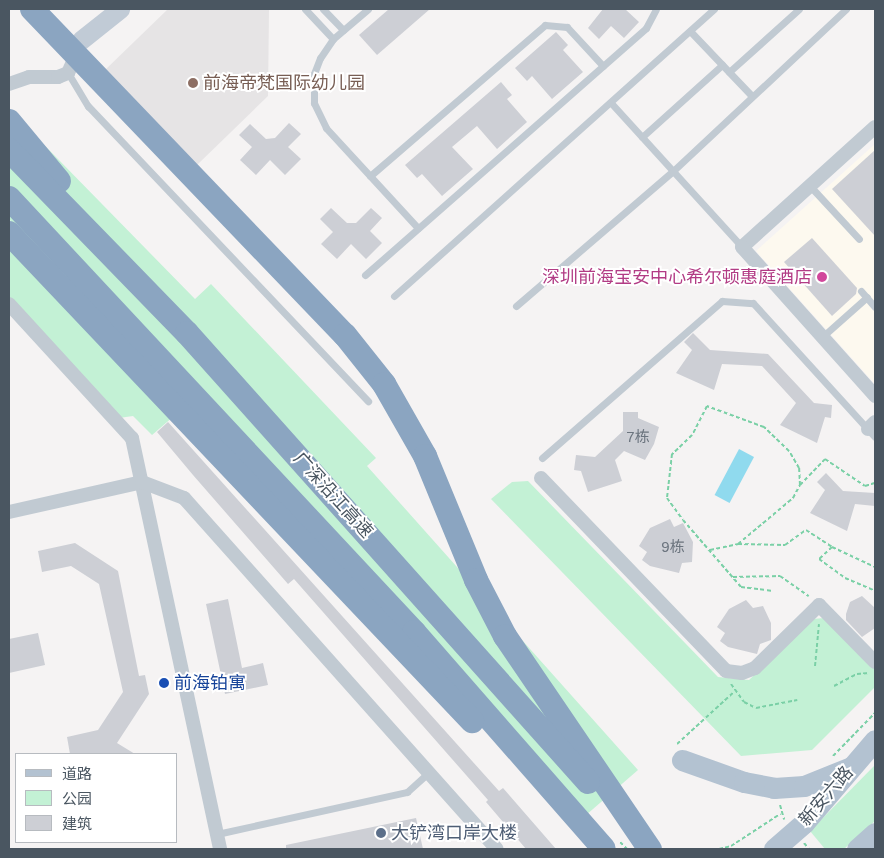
<!DOCTYPE html>
<meta charset="utf-8">
<style>
body{margin:0}
#map{position:relative;width:884px;height:858px;overflow:hidden;background:#f5f3f3;font-family:Helvetica,"Noto Sans SC",sans-serif}
div>[style]{position:absolute}
.commercial>*{inset:0;background:#fdf9ef}
.education>*{inset:0;background:#e6e4e5}
.green>*{inset:0;background:#c3f1d5}
.water>*{inset:0;background:#90daee;transform-origin:0 0}
.building>*{inset:0;background:#cdcfd5}
.path>*{height:2px;margin-top:-1px;transform-origin:0;background:repeating-linear-gradient(90deg,#7ad0a6 0 4px,transparent 0 6.5px)}
.service>*{height:7px;margin:-3.5px;padding:0 3.5px;transform-origin:3.5px;border-radius:3.5px;background:#c1cad2}
.minor>*{height:14px;margin:-7px;padding:0 7px;transform-origin:7px;border-radius:7px;background:#c1cad2}
.secondary>*{height:19px;margin:-9.5px;padding:0 9.5px;transform-origin:9.5px;border-radius:9.5px;background:#c1cbd6}
.primary>*{height:21px;margin:-10.5px;padding:0 10.5px;transform-origin:10.5px;border-radius:10.5px;background:#b3c2d1}
.motorway>*{height:24px;margin:-12px;padding:0 12px;transform-origin:12px;border-radius:12px;background:#8ba5c1}
.dots>*{width:14px;height:14px;translate:-50% -50%;box-sizing:border-box;border:2px solid #fff;border-radius:50%}
span{translate:-50% -50%;white-space:nowrap;text-align:center;line-height:1.15;-webkit-text-stroke:4px #fff;paint-order:stroke}
.number-label{font-size:15px;color:#6b747e}
.number-label span{-webkit-text-stroke-width:0}
.education-label{font-size:18px;color:#785e54}
.left{translate:0 -50%;text-align:left}
.hotel-label{font-size:18px;color:#b23c85}
.right{translate:-100% -50%;text-align:right}
.street-label{font-size:18px;color:#4a5661}
.transit-label{font-size:18px;color:#164399}
.service-label{font-size:18px;color:#4e5e75}
.frame{position:absolute;inset:0;border:10px solid #4a5661;pointer-events:none}
.legend{position:absolute;left:15px;top:753px;width:162px;height:90px;box-sizing:border-box;background:#fff;border:1px solid #b7bbc0;margin:0;padding:6px 9px;list-style:none;font-size:15px;color:#4a5661}
.legend li{display:flex;align-items:center;gap:10px;height:25px}
.legend b{width:25px;border:1px solid #b7bbc0}
</style>
<div id="map">
<div class="commercial">
<div style="clip-path:polygon(875px 144px,875px 384px,756px 251px)"></div>
</div>
<div class="education">
<div style="clip-path:polygon(168px 9px,269px 9px,268px 96px,197px 165px,105px 70px)"></div>
</div>
<div class="green">
<div style="clip-path:polygon(9px 109px,195px 299px,211px 284px,376px 458px,367px 466px,638px 770px,578px 822px,397px 641px,9px 219px)"></div>
<div style="clip-path:polygon(9px 243px,174px 416px,152px 435px,133px 416px,119px 418px,9px 298px)"></div>
<div style="clip-path:polygon(528px 481px,718px 677px,749px 680px,813px 619px,824px 618px,875px 669px,875px 687px,812px 750px,741px 756px,491px 499px,512px 482px)"></div>
<div style="clip-path:polygon(875px 765px,875px 821px,844px 849px,825px 849px,810px 831px)"></div>
</div>
<div class="water">
<div style="left:739px;top:449px;width:17px;height:52px;rotate:28deg"></div>
</div>
<div class="building">
<div style="clip-path:polygon(389px 9px,430px 9px,377px 55px,359px 35px)"></div>
<div style="clip-path:polygon(603px 9px,625px 9px,639px 22px,624px 38px,611px 26px,599px 39px,588px 28px)"></div>
<div style="clip-path:polygon(556px 32px,568px 45px,563px 50px,583px 72px,552px 99px,532px 76px,527px 81px,515px 68px)"></div>
<div style="clip-path:polygon(501px 82px,512px 95px,507px 99px,527px 122px,497px 149px,477px 126px,452px 147px,473px 169px,442px 196px,422px 174px,417px 178px,405px 165px)"></div>
<div style="clip-path:polygon(289px 123px,301px 134px,288px 147px,301px 159px,285px 175px,270px 160px,256px 175px,240px 160px,252px 147px,239px 135px,250px 124px,266px 139px,275px 138px)"></div>
<div style="clip-path:polygon(875px 150px,875px 236px,832px 189px)"></div>
<div style="clip-path:polygon(331px 208px,347px 223px,356px 223px,371px 208px,382px 218px,370px 231px,382px 243px,366px 259px,351px 244px,337px 259px,321px 244px,333px 232px,320px 219px)"></div>
<div style="clip-path:polygon(812px 238px,857px 288px,856px 294px,832px 316px,784px 262px)"></div>
<div style="clip-path:polygon(693px 333px,710px 350px,768px 354px,814px 403px,832px 405px,831px 418px,825px 417px,817px 443px,780px 425px,796px 403px,762px 366px,722px 364px,714px 390px,676px 373px,692px 350px,684px 342px)"></div>
<div style="clip-path:polygon(623px 412px,638px 412px,638px 418px,659px 427px,654px 444px,645px 460px,624px 451px,615px 460px,622px 481px,588px 492px,581px 471px,574px 470px,576px 455px,595px 457px,623px 431px)"></div>
<div style="clip-path:polygon(168px 422px,499px 791px,503px 788px,556px 849px,526px 849px,486px 802px,488px 800px,294px 579px,288px 584px,193px 475px,157px 432px)"></div>
<div style="clip-path:polygon(826px 473px,843px 491px,875px 493px,875px 506px,855px 504px,847px 531px,810px 513px,825px 490px,817px 482px)"></div>
<div style="clip-path:polygon(670px 519px,674px 527px,683px 523px,693px 542px,692px 562px,682px 563px,679px 573px,650px 566px,642px 560px,647px 552px,639px 546px,650px 528px)"></div>
<div style="clip-path:polygon(75px 543px,118px 571px,139px 676px,145px 675px,149px 694px,117px 743px,135px 754px,70px 754px,67px 737px,98px 730px,123px 692px,99px 584px,71px 566px,42px 572px,38px 551px)"></div>
<div style="clip-path:polygon(862px 596px,875px 608px,875px 628px,862px 637px,846px 620px,846px 614px,850px 602px)"></div>
<div style="clip-path:polygon(228px 599px,242px 668px,263px 663px,268px 685px,225px 694px,206px 604px)"></div>
<div style="clip-path:polygon(746px 600px,753px 608px,763px 606px,771px 623px,771px 640px,760px 644px,757px 654px,728px 647px,720px 641px,725px 633px,717px 627px,729px 609px)"></div>
<div style="clip-path:polygon(38px 633px,45px 665px,9px 673px,9px 639px)"></div>
<div style="clip-path:polygon(416px 818px,423px 849px,286px 849px,286px 845px)"></div>
</div>
<div class="path">
<div style="left:800px;top:485px;width:36px;rotate:-46deg"></div>
<div style="left:825px;top:459px;width:48px;rotate:34deg"></div>
<div style="left:865px;top:486px;width:10px;rotate:-17deg"></div>
<div style="left:738px;top:544px;width:47px;rotate:1.2deg"></div>
<div style="left:785px;top:545px;width:26px;rotate:-36deg"></div>
<div style="left:806px;top:530px;width:31px;rotate:33deg"></div>
<div style="left:832px;top:547px;width:47px;rotate:24.9deg"></div>
<div style="left:832px;top:547px;width:18px;rotate:137deg"></div>
<div style="left:819px;top:559px;width:32px;rotate:36deg"></div>
<div style="left:845px;top:578px;width:33px;rotate:23deg"></div>
<div style="left:710px;top:550px;width:29px;rotate:-12deg"></div>
<div style="left:738px;top:544px;width:72px;rotate:-39.9deg"></div>
<div style="left:793px;top:498px;width:15px;rotate:-62deg"></div>
<div style="left:800px;top:485px;width:17px;rotate:-93deg"></div>
<div style="left:799px;top:468px;width:20px;rotate:-120deg"></div>
<div style="left:789px;top:451px;width:35px;rotate:-136deg"></div>
<div style="left:764px;top:427px;width:61px;rotate:-159.8deg"></div>
<div style="left:707px;top:406px;width:33px;rotate:117deg"></div>
<div style="left:692px;top:435px;width:28px;rotate:136deg"></div>
<div style="left:672px;top:454px;width:44px;rotate:96.5deg"></div>
<div style="left:667px;top:498px;width:27px;rotate:54deg"></div>
<div style="left:683px;top:520px;width:89px;rotate:49.1deg"></div>
<div style="left:741px;top:587px;width:32px;rotate:7deg"></div>
<div style="left:733px;top:577px;width:47px;rotate:-1.2deg"></div>
<div style="left:780px;top:576px;width:35px;rotate:35deg"></div>
<div style="left:815px;top:666px;width:42px;rotate:-84.6deg"></div>
<div style="left:731px;top:684px;width:22px;rotate:54deg"></div>
<div style="left:744px;top:702px;width:13px;rotate:27deg"></div>
<div style="left:756px;top:708px;width:42px;rotate:-11deg"></div>
<div style="left:834px;top:686px;width:26px;rotate:-28deg"></div>
<div style="left:857px;top:674px;width:12px;rotate:-5deg"></div>
<div style="left:677px;top:744px;width:77px;rotate:-42.4deg"></div>
<div style="left:833px;top:756px;width:60px;rotate:-45.7deg"></div>
<div style="left:780px;top:805px;width:15px;rotate:74deg"></div>
<div style="left:620px;top:842px;width:10px;rotate:45deg"></div>
<div style="left:804px;top:843px;width:8px;rotate:50deg"></div>
<div style="left:719px;top:849px;width:12px;rotate:-14deg"></div>
<div style="left:731px;top:846px;width:59px;rotate:-33.1deg"></div>
</div>
<div class="service">
<div style="left:305px;top:9px;width:41px;rotate:47deg"></div>
<div style="left:323px;top:9px;width:29px;rotate:46deg"></div>
<div style="left:368px;top:9px;width:46px;rotate:139.4deg"></div>
<div style="left:333px;top:39px;width:23px;rotate:124deg"></div>
<div style="left:320px;top:58px;width:17px;rotate:111deg"></div>
<div style="left:314px;top:74px;width:29px;rotate:90deg"></div>
<div style="left:314px;top:103px;width:28px;rotate:64deg"></div>
<div style="left:326px;top:128px;width:136px;rotate:47.4deg"></div>
<div style="left:690px;top:31px;width:87px;rotate:46.4deg"></div>
<div style="left:729px;top:72px;width:94px;rotate:-42deg"></div>
<div style="left:68px;top:73px;width:39px;rotate:59deg"></div>
<div style="left:88px;top:106px;width:407px;rotate:46.5deg"></div>
<div style="left:612px;top:104px;width:193px;rotate:47.7deg"></div>
<div style="left:642px;top:137px;width:108px;rotate:-42deg"></div>
<div style="left:370px;top:176px;width:231px;rotate:-40.8deg"></div>
<div style="left:545px;top:25px;width:22px;rotate:5deg"></div>
<div style="left:567px;top:27px;width:53px;rotate:47.3deg"></div>
<div style="left:810px;top:186px;width:72px;rotate:47.2deg"></div>
<div style="left:365px;top:275px;width:374px;rotate:-41.3deg"></div>
<div style="left:646px;top:28px;width:21px;rotate:-62deg"></div>
<div style="left:861px;top:291px;width:21px;rotate:49deg"></div>
<div style="left:394px;top:296px;width:430px;rotate:-41.9deg"></div>
<div style="left:516px;top:306px;width:207px;rotate:-40.7deg"></div>
<div style="left:673px;top:171px;width:237px;rotate:-43.1deg"></div>
<div style="left:822px;top:337px;width:60px;rotate:-41.6deg"></div>
<div style="left:542px;top:458px;width:239px;rotate:-41.1deg"></div>
<div style="left:722px;top:301px;width:31px;rotate:4deg"></div>
<div style="left:753px;top:303px;width:181px;rotate:47.7deg"></div>
<div style="left:217px;top:834px;width:195px;rotate:-12.5deg"></div>
<div style="left:407px;top:792px;width:30px;rotate:-42deg"></div>
</div>
<div class="minor">
<div style="left:9px;top:84px;width:21px;rotate:-19deg"></div>
<div style="left:29px;top:77px;width:29px"></div>
<div style="left:58px;top:77px;width:11px;rotate:-22deg"></div>
<div style="left:68px;top:73px;width:24px;rotate:-66deg"></div>
<div style="left:875px;top:127px;width:179px;rotate:137.9deg"></div>
<div style="left:742px;top:247px;width:200px;rotate:48.2deg"></div>
<div style="left:9px;top:304px;width:182px;rotate:47.5deg"></div>
<div style="left:132px;top:438px;width:420px;rotate:77.9deg"></div>
<div style="left:868px;top:429px;width:10px;rotate:-45deg"></div>
<div style="left:541px;top:478px;width:267px;rotate:46.2deg"></div>
<div style="left:726px;top:671px;width:16px;rotate:7deg"></div>
<div style="left:742px;top:673px;width:14px;rotate:-21deg"></div>
<div style="left:755px;top:668px;width:90px;rotate:-44.5deg"></div>
<div style="left:819px;top:605px;width:80px;rotate:45.5deg"></div>
<div style="left:9px;top:512px;width:136px;rotate:-12.7deg"></div>
<div style="left:142px;top:482px;width:45px;rotate:20.9deg"></div>
<div style="left:184px;top:498px;width:470px;rotate:48.3deg"></div>
</div>
<div class="secondary">
<div style="left:81px;top:40px;width:50px;rotate:-38.5deg"></div>
</div>
<div class="primary">
<div style="left:682px;top:760px;width:66px;rotate:19.5deg"></div>
<div style="left:744px;top:782px;width:31px;rotate:11deg"></div>
<div style="left:774px;top:788px;width:30px;rotate:-4deg"></div>
<div style="left:804px;top:786px;width:51px;rotate:-22deg"></div>
<div style="left:774px;top:849px;width:40px;rotate:-41deg"></div>
<div style="left:804px;top:823px;width:109px;rotate:-49.5deg"></div>
<div style="left:857px;top:849px;width:24px;rotate:-42deg"></div>
</div>
<div class="motorway">
<div style="left:32px;top:9px;width:452px;rotate:46.2deg"></div>
<div style="left:345px;top:335px;width:63px;rotate:51.5deg"></div>
<div style="left:384px;top:384px;width:83px;rotate:60.3deg"></div>
<div style="left:425px;top:456px;width:134px;rotate:67.6deg"></div>
<div style="left:476px;top:580px;width:63px;rotate:62.6deg"></div>
<div style="left:505px;top:636px;width:258px;rotate:55.8deg"></div>
<div style="left:9px;top:121px;width:78px;rotate:50.2deg"></div>
<div style="left:9px;top:150px;width:255px;rotate:45.8deg"></div>
<div style="left:187px;top:333px;width:602px;rotate:48.23deg"></div>
<div style="left:9px;top:198px;width:594px;rotate:46.98deg"></div>
<div style="left:414px;top:632px;width:288px;rotate:48.8deg"></div>
<div style="left:9px;top:233px;width:673px;rotate:46.51deg"></div>
</div>
<div class="dots">
<div style="left:193px;top:83px;background:#8d6e63"></div>
<div style="left:822px;top:277px;background:#d1479c"></div>
<div style="left:164px;top:683px;background:#1a4fb4"></div>
<div style="left:381px;top:833px;background:#5c6f8a"></div>
</div>
<div class="number-label">
<span style="left:638px;top:437px">7栋</span>
<span style="left:673px;top:547px">9栋</span>
</div>
<div class="education-label">
<span class="left" style="left:203px;top:83px">前海帝梵国际幼儿园</span>
</div>
<div class="hotel-label">
<span class="right" style="left:812px;top:277px">深圳前海宝安中心希尔顿惠庭酒店</span>
</div>
<div class="street-label">
<span style="left:333px;top:495px;rotate:48deg">广深沿江高速</span>
<span style="left:826px;top:796px;rotate:-49deg">新安六路</span>
</div>
<div class="transit-label">
<span class="left" style="left:174px;top:683px">前海铂寓</span>
</div>
<div class="service-label">
<span class="left" style="left:391px;top:833px">大铲湾口岸大楼</span>
</div>
<div class="frame"></div>
<ul class="legend">
<li><b style="height:6px;background:#b3c2d1"></b>道路</li>
<li><b style="height:14px;background:#c3f1d5"></b>公园</li>
<li><b style="height:14px;background:#cdcfd5"></b>建筑</li>
</ul>
</div>
